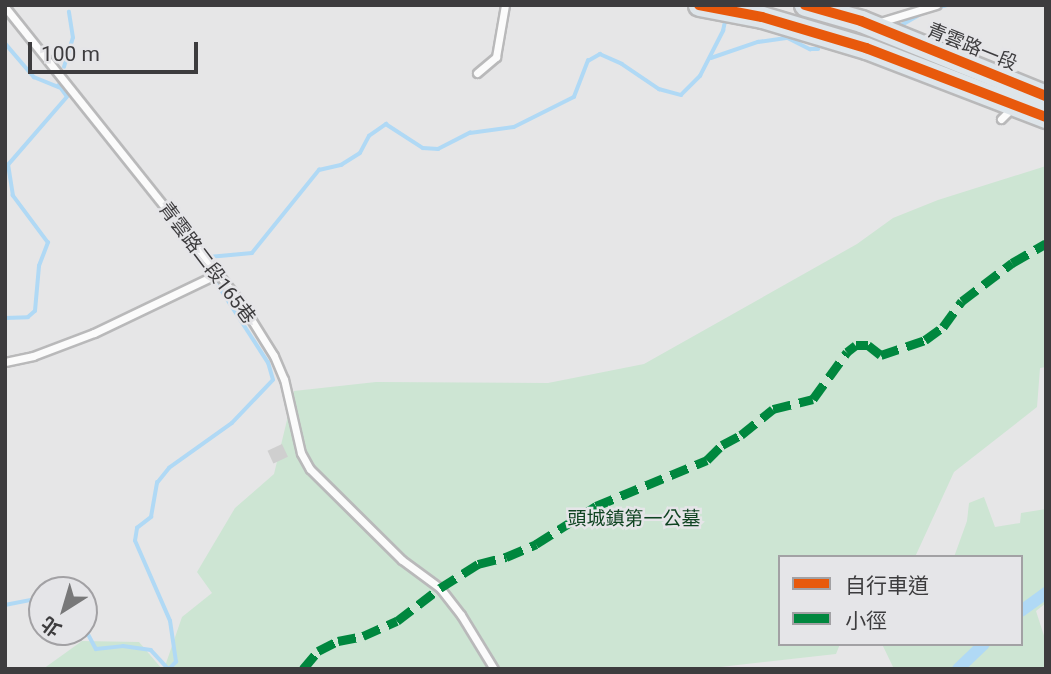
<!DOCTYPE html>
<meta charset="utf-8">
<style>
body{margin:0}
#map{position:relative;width:1051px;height:674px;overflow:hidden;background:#e6e6e7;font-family:Roboto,"Noto Sans TC",sans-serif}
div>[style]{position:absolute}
.green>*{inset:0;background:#cde5d3}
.stream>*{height:3.5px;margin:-1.75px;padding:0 1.75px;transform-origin:1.75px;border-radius:1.75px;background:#b0d9f5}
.canal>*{height:12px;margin:-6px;padding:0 6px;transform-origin:6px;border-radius:6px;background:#b0d9f5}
.building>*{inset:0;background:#cfcfcf;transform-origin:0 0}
.roads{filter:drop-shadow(2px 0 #b9b9ba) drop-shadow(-2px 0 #b9b9ba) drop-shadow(0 2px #b9b9ba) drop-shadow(0 -2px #b9b9ba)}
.lane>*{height:7px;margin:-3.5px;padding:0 3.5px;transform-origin:3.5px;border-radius:3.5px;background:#fbfbfb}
.primary>*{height:21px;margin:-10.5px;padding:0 10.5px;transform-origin:10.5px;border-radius:10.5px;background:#dee5ea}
.quiet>*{height:9px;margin-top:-4.5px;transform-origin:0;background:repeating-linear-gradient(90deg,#00873e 0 18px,transparent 0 27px)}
.cycleway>*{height:10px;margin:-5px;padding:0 5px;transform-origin:5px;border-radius:5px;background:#e8590c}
span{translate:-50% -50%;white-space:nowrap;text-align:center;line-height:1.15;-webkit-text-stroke:5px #e5e5e8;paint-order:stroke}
.street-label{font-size:19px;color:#3d3c3e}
.park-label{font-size:19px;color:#104422}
.frame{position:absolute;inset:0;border:7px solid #3d3c3e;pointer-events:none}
.legend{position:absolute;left:778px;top:555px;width:245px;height:91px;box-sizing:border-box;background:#e5e5e8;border:2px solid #a2a1a4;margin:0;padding:9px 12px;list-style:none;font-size:21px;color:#3d3c3e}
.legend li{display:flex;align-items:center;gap:14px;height:35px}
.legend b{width:35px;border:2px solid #a2a1a4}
.north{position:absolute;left:28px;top:576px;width:70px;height:70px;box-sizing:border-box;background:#e5e5e8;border:2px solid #a2a1a4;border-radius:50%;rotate:217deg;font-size:19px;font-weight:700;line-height:28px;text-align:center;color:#3d3c3e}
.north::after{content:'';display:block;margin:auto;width:24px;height:32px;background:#787879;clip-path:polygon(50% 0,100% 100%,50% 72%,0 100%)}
.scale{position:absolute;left:28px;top:42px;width:170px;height:32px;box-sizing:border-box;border:4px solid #3d3c3e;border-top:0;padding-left:9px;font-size:21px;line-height:24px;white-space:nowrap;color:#3d3c3e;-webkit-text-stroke:5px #e5e5e8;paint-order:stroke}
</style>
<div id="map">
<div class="green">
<div style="clip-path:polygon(1046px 166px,1046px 367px,1040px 368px,1037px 407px,954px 472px,915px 557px,780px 557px,780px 644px,840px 644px,836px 654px,703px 669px,164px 669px,182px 617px,212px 593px,197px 572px,235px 508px,274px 474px,294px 391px,376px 382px,548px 383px,644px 364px,857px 244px,893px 218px,938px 200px)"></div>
<div style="clip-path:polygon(984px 497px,995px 527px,1020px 523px,1021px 513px,1046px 509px,1046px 603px,1036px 611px,1046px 642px,1046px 669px,894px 669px,882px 644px,1021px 644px,1021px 557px,954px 557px,967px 521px,969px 503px)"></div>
<div style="clip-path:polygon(82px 641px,139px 642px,162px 669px,43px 669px)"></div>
</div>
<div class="stream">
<div style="left:936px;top:8px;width:11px;rotate:-15deg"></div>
<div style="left:900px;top:26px;width:32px;rotate:-30deg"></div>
<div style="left:5px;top:43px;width:45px;rotate:49.5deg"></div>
<div style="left:34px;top:77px;width:27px;rotate:22deg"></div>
<div style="left:711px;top:58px;width:50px;rotate:-18.8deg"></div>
<div style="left:758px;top:42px;width:30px;rotate:-8deg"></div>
<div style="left:788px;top:38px;width:25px;rotate:27deg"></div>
<div style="left:810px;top:49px;width:8px"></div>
<div style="left:64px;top:67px;width:30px;rotate:-73deg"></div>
<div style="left:73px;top:38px;width:26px;rotate:-99deg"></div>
<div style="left:209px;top:257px;width:43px;rotate:-5.3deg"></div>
<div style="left:252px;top:253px;width:107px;rotate:-51.1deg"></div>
<div style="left:319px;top:170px;width:23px;rotate:-13deg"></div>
<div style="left:341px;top:165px;width:22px;rotate:-32deg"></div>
<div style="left:360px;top:153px;width:19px;rotate:-62deg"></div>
<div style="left:369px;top:136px;width:21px;rotate:-35deg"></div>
<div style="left:386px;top:124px;width:44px;rotate:33deg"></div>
<div style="left:423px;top:148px;width:15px;rotate:4deg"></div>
<div style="left:438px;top:149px;width:36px;rotate:-27deg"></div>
<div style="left:470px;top:133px;width:44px;rotate:-7.8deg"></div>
<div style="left:514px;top:127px;width:67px;rotate:-26.6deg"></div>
<div style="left:574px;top:97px;width:39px;rotate:-69deg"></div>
<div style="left:588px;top:61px;width:14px;rotate:-30deg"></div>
<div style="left:600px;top:54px;width:24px;rotate:24deg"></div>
<div style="left:622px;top:64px;width:45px;rotate:34deg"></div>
<div style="left:659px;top:89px;width:23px;rotate:15deg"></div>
<div style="left:681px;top:95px;width:27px;rotate:-45deg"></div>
<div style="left:700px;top:76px;width:51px;rotate:-62.9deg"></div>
<div style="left:723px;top:31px;width:14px;rotate:-78deg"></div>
<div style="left:198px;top:260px;width:11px;rotate:52deg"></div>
<div style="left:5px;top:318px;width:23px;rotate:-2deg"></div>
<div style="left:28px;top:317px;width:9px;rotate:-41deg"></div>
<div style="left:35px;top:311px;width:45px;rotate:-84.9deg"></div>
<div style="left:39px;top:266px;width:25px;rotate:-69deg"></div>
<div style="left:48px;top:243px;width:59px;rotate:-126.7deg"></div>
<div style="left:13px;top:196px;width:31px;rotate:-99deg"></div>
<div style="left:8px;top:165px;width:90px;rotate:-49.1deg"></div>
<div style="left:67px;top:97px;width:14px;rotate:-126deg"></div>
<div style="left:5px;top:605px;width:38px;rotate:-11deg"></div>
<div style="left:84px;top:626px;width:26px;rotate:62deg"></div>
<div style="left:96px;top:649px;width:27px;rotate:-6deg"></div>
<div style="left:123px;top:646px;width:28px;rotate:8deg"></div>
<div style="left:151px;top:650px;width:26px;rotate:47deg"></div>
<div style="left:169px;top:669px;width:10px;rotate:-45deg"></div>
<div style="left:176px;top:662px;width:41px;rotate:-98.3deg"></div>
<div style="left:170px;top:621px;width:87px;rotate:-113.6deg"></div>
<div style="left:135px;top:541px;width:13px;rotate:-81deg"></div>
<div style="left:137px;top:528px;width:18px;rotate:-38deg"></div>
<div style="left:151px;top:517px;width:35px;rotate:-80deg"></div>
<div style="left:157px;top:483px;width:19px;rotate:-51deg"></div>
<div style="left:169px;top:468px;width:77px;rotate:-35.5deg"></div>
<div style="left:232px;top:423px;width:59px;rotate:-46.4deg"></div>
<div style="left:273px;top:380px;width:18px;rotate:-106deg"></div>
<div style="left:268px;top:363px;width:98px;rotate:-122.9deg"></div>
</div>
<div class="canal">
<div style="left:1021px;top:611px;width:31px;rotate:-36deg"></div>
<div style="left:958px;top:669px;width:36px;rotate:-44deg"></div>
</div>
<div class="building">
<div style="left:282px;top:444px;width:14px;height:16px;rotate:65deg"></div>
</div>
<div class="roads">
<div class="lane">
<div style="left:5px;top:7px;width:379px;rotate:51.4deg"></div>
<div style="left:241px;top:303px;width:62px;rotate:58.1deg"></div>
<div style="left:274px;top:356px;width:25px;rotate:67deg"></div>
<div style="left:284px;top:379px;width:76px;rotate:77.1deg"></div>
<div style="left:301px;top:453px;width:18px;rotate:61deg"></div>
<div style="left:310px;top:469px;width:129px;rotate:44.7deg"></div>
<div style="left:402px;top:560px;width:47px;rotate:36.4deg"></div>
<div style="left:440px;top:588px;width:34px;rotate:52deg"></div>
<div style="left:461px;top:615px;width:63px;rotate:58.6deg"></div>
<div style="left:880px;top:22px;width:59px;rotate:-16.9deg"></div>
<div style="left:477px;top:73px;width:25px;rotate:-40deg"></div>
<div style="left:496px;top:57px;width:53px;rotate:-80.2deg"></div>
<div style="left:1001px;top:119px;width:16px;rotate:-45deg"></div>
<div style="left:5px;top:362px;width:29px;rotate:-12deg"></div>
<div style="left:33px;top:356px;width:65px;rotate:-20.7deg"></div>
<div style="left:94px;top:333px;width:136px;rotate:-25.6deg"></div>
</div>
<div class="primary">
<div style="left:699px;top:5px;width:64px;rotate:10.8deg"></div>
<div style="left:762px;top:17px;width:109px;rotate:16.6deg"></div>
<div style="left:866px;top:48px;width:193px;rotate:21deg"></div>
<div style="left:805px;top:5px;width:58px;rotate:15.9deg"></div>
<div style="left:861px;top:21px;width:200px;rotate:22.1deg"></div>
</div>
</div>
<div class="quiet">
<div style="left:303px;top:669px;width:23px;rotate:-50deg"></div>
<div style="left:318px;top:651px;width:22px;rotate:-27deg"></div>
<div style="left:338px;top:641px;width:25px;rotate:-11deg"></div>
<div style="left:363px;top:636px;width:37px;rotate:-24deg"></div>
<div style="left:397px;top:621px;width:54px;rotate:-37.5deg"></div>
<div style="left:440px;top:588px;width:45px;rotate:-32.3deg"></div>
<div style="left:478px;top:564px;width:29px;rotate:-14deg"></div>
<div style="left:506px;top:557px;width:33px;rotate:-23deg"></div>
<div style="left:536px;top:544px;width:71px;rotate:-32.3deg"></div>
<div style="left:596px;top:506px;width:120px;rotate:-22.5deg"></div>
<div style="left:707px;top:460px;width:21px;rotate:-45deg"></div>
<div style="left:722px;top:445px;width:21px;rotate:-28deg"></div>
<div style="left:741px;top:435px;width:41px;rotate:-39.1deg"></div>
<div style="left:773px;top:409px;width:41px;rotate:-14deg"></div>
<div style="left:813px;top:399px;width:58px;rotate:-54.1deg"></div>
<div style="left:847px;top:352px;width:11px;rotate:-38deg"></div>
<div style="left:856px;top:345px;width:12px"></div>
<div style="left:868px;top:345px;width:16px;rotate:38deg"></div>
<div style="left:881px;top:355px;width:46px;rotate:-18.8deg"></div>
<div style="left:925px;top:340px;width:22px;rotate:-36deg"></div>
<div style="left:943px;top:327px;width:32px;rotate:-54deg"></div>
<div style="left:962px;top:301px;width:63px;rotate:-37.2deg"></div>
<div style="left:1012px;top:263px;width:39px;rotate:-30deg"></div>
</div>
<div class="cycleway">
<div style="left:699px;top:5px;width:64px;rotate:10.8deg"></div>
<div style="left:762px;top:17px;width:109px;rotate:16.6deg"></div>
<div style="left:866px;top:48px;width:193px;rotate:21deg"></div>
<div style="left:805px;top:5px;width:58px;rotate:15.9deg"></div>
<div style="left:861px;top:21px;width:200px;rotate:22.1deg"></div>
</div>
<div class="street-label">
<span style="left:972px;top:47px;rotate:22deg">青雲路一段</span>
<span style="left:207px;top:263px;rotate:53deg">青雲路二段165巷</span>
</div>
<div class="park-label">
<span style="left:634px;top:519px">頭城鎮第一公墓</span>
</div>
<div class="frame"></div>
<ul class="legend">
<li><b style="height:9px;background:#e8590c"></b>自行車道</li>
<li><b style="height:9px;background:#00873e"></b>小徑</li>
</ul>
<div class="north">北</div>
<div class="scale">100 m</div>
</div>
